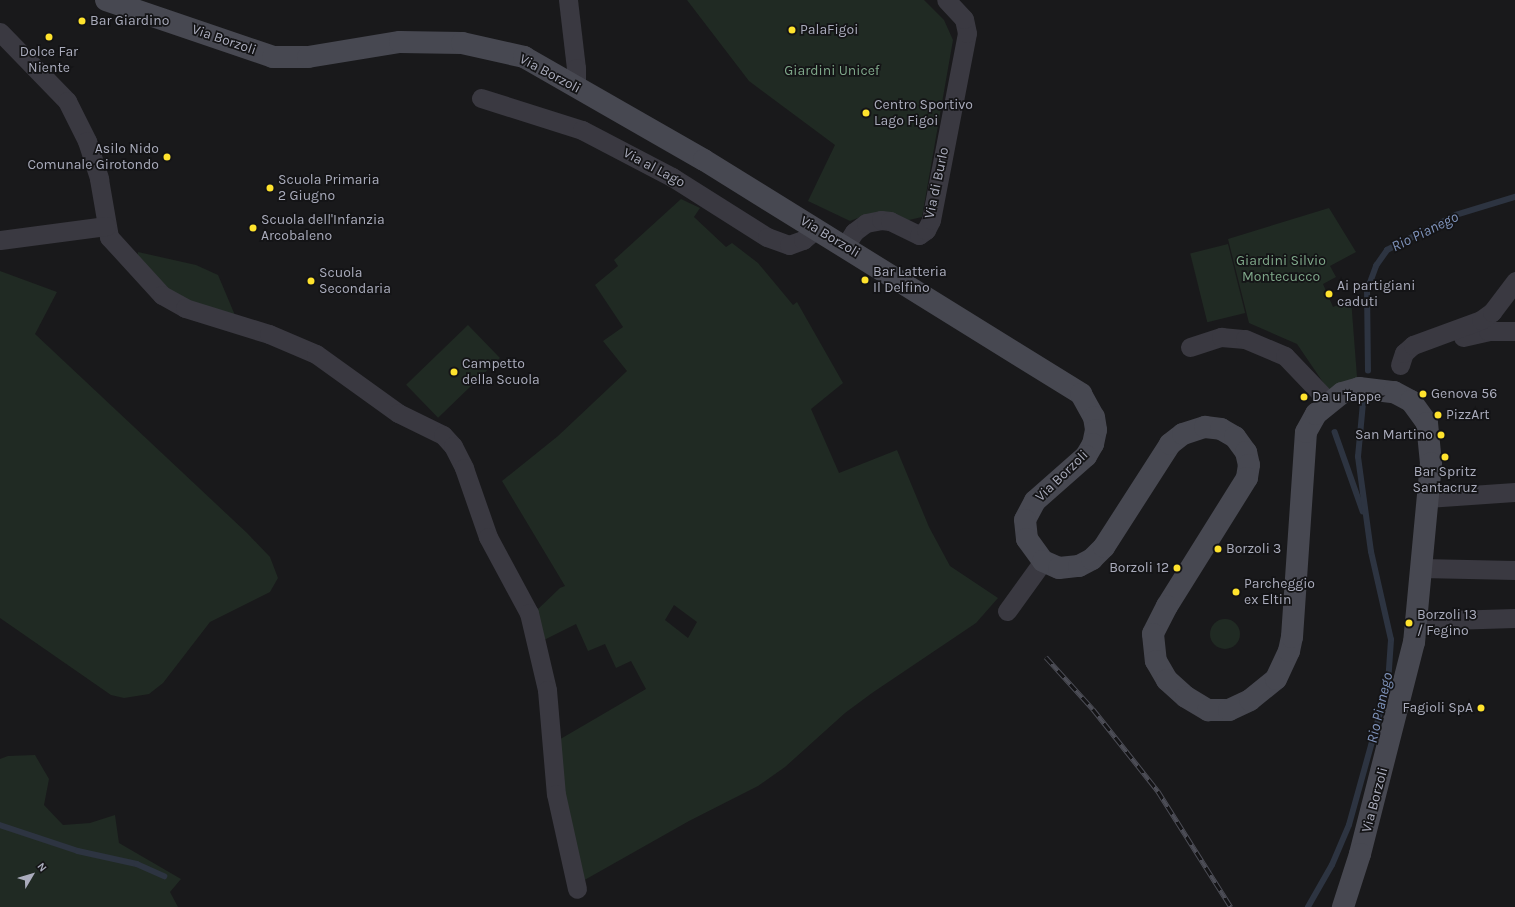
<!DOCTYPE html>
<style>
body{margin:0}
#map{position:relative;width:1515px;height:907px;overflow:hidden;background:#19191b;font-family:Karla,sans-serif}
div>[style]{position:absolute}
.green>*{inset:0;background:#202a23;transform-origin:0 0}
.round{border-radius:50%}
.stream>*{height:5.5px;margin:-2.75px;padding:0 2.75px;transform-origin:2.75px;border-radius:2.75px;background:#2d3441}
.street>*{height:19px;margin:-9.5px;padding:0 9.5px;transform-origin:9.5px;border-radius:9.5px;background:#3a3941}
.secondary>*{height:22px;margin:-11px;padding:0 11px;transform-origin:11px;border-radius:11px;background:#474851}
.rail>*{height:4.5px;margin-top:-2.25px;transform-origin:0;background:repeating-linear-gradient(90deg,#141416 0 9px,#4c4d56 0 18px);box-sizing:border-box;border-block:1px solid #4c4d56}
.dots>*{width:11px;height:11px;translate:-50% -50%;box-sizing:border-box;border:2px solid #141416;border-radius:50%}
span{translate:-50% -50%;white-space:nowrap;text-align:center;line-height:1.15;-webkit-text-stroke:3.5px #141416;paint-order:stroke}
.poi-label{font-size:14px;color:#aaacbc}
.left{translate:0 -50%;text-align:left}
.right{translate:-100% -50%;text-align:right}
.street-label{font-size:14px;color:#aaacbc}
.park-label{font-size:14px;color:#7fa88a}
.water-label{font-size:15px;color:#7e92ba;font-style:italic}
.north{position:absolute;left:12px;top:855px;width:40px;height:40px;-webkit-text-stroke:3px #141416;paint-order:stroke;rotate:52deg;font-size:11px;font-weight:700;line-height:16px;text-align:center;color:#aaacbc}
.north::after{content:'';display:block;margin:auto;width:14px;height:18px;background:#aaacbc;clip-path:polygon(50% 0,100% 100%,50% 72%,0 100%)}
</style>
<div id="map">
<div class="green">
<div style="clip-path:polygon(687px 0,924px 0,944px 20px,953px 40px,922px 217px,909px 220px,868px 214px,850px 221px,808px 201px,835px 145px,749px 81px)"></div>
<div style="clip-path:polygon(evenodd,681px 199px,700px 208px,694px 217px,726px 247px,732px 243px,758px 263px,793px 305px,797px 302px,843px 383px,811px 409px,839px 473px,897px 450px,929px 527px,950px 566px,998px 598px,976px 623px,872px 693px,845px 713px,785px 767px,758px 786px,689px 821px,581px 882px,576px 869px,557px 741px,646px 689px,631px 661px,616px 668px,605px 644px,588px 651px,576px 624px,542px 641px,536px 611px,560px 588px,565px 586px,502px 481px,558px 436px,627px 371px,603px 341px,623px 327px,595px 285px,618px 266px,614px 260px,681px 199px,674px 605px,697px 622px,688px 638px,665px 620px,674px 605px)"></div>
<div style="clip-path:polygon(1329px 208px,1356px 252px,1330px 266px,1336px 277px,1323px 284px,1333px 307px,1351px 299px,1357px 377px,1329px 391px,1297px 344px,1249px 323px,1228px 239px)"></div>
<div style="left:1228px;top:244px;width:71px;height:39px;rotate:76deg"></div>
<div style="clip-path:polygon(138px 252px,196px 265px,218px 275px,237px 320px,185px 308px,136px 269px)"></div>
<div style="clip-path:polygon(0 271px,57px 292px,35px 334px,247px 533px,270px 557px,278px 578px,270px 592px,210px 622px,163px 683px,149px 694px,124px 698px,111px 695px,0 618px)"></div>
<div style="left:468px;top:325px;width:46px;height:86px;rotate:46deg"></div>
<div class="round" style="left:1210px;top:619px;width:30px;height:30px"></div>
<div style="clip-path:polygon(35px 755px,49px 779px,44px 805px,63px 825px,90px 823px,115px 815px,119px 843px,181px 879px,170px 892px,178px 907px,0 907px,0 759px,8px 756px)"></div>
</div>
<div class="stream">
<div style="left:1368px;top:371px;width:80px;rotate:-90.7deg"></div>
<div style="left:1367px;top:291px;width:27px;rotate:-70deg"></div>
<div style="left:1376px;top:266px;width:19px;rotate:-55deg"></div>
<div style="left:1387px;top:250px;width:77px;rotate:-26.9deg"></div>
<div style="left:1456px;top:215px;width:62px;rotate:-17deg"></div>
<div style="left:1335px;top:432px;width:84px;rotate:70.5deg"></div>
<div style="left:0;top:825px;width:82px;rotate:18.4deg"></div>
<div style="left:78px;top:851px;width:60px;rotate:12.4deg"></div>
<div style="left:137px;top:864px;width:30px;rotate:24deg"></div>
<div style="left:1308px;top:907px;width:48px;rotate:-60.3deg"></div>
<div style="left:1332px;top:865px;width:43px;rotate:-67deg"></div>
<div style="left:1349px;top:825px;width:146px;rotate:-74.5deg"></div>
<div style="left:1388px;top:684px;width:44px;rotate:-86.1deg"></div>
<div style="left:1391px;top:640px;width:90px;rotate:-102.8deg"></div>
<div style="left:1371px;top:552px;width:96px;rotate:-97.8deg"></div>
<div style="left:1358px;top:457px;width:54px;rotate:-84.7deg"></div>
</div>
<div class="street">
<div style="left:568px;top:0;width:68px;rotate:83.3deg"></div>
<div style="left:576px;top:68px;width:19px;rotate:90deg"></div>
<div style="left:0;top:32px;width:96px;rotate:45.8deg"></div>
<div style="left:67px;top:101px;width:45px;rotate:63.4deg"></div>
<div style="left:87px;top:141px;width:40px;rotate:72deg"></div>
<div style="left:99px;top:179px;width:59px;rotate:80.2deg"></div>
<div style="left:109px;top:237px;width:79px;rotate:47.6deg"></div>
<div style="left:162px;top:295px;width:26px;rotate:29deg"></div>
<div style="left:185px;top:308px;width:88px;rotate:17.2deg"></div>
<div style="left:269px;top:334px;width:51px;rotate:23.1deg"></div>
<div style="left:316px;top:354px;width:101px;rotate:35.7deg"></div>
<div style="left:398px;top:413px;width:50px;rotate:26.1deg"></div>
<div style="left:443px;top:435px;width:15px;rotate:48deg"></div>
<div style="left:453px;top:446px;width:25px;rotate:63deg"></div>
<div style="left:464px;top:468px;width:73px;rotate:70.8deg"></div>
<div style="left:488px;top:537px;width:86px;rotate:61.7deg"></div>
<div style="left:529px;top:613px;width:79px;rotate:76.8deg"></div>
<div style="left:547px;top:690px;width:104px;rotate:85.1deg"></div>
<div style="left:556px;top:794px;width:97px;rotate:77.5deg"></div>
<div style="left:481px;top:98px;width:106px;rotate:17.6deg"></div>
<div style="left:582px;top:130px;width:102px;rotate:27.6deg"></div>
<div style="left:672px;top:177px;width:112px;rotate:32.3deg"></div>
<div style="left:767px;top:237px;width:23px;rotate:20deg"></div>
<div style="left:789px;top:245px;width:15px;rotate:-20deg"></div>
<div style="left:803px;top:240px;width:17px;rotate:-40deg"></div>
<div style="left:0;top:240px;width:107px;rotate:-7.5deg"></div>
<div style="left:845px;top:246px;width:17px;rotate:-57deg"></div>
<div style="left:854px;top:232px;width:15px;rotate:-37deg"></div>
<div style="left:866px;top:223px;width:15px;rotate:-11deg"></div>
<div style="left:881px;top:220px;width:9px;rotate:6deg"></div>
<div style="left:890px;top:221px;width:32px;rotate:26deg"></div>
<div style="left:919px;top:235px;width:9px;rotate:-36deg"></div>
<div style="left:926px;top:230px;width:11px;rotate:-63deg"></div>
<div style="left:931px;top:220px;width:190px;rotate:-79.1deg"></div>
<div style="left:967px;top:33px;width:14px;rotate:-102deg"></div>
<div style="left:964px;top:19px;width:26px;rotate:-133deg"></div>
<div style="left:1463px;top:337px;width:26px;rotate:-13deg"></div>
<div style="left:1488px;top:331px;width:27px"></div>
<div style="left:1190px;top:347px;width:33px;rotate:-18deg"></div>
<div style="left:1221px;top:337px;width:24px;rotate:5deg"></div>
<div style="left:1245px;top:339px;width:43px;rotate:23deg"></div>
<div style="left:1285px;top:356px;width:64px;rotate:46.3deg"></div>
<div style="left:1400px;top:365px;width:13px;rotate:-72deg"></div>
<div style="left:1404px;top:353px;width:12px;rotate:-42deg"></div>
<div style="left:1413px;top:345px;width:72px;rotate:-20.2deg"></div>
<div style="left:1481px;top:320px;width:14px;rotate:-36deg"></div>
<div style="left:1492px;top:312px;width:39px;rotate:-53deg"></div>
<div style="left:1427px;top:498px;width:88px;rotate:-3.9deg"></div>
<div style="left:1421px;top:568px;width:94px;rotate:1.2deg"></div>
<div style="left:1007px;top:611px;width:62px;rotate:-54.2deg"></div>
<div style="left:1417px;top:621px;width:98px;rotate:-1.8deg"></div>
</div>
<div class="secondary">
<div style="left:106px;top:0;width:176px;rotate:18.8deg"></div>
<div style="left:273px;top:57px;width:35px"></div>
<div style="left:308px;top:57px;width:93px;rotate:-9.3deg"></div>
<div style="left:400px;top:42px;width:62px;rotate:0.9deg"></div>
<div style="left:462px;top:43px;width:64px;rotate:12.7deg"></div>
<div style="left:524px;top:57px;width:207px;rotate:29.8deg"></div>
<div style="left:704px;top:160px;width:444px;rotate:31.8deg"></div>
<div style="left:1081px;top:394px;width:26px;rotate:61deg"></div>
<div style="left:1094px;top:417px;width:13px;rotate:81deg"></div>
<div style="left:1096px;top:430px;width:14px;rotate:102deg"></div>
<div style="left:1093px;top:444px;width:14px;rotate:120deg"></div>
<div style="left:1086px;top:456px;width:68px;rotate:138.6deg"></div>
<div style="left:1035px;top:501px;width:21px;rotate:118deg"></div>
<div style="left:1025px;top:520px;width:19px;rotate:84deg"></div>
<div style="left:1027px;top:539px;width:27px;rotate:54deg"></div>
<div style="left:1043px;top:561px;width:17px;rotate:24deg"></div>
<div style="left:1059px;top:568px;width:20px;rotate:-6deg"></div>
<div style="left:1079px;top:566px;width:15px;rotate:-28deg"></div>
<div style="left:1092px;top:559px;width:17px;rotate:-45deg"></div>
<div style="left:1104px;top:547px;width:122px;rotate:-57.3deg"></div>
<div style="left:1170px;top:444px;width:16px;rotate:-38deg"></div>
<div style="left:1183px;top:434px;width:23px;rotate:-18deg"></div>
<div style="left:1205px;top:427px;width:16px;rotate:7deg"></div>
<div style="left:1221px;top:429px;width:16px;rotate:30deg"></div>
<div style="left:1235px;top:437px;width:19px;rotate:54deg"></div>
<div style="left:1246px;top:452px;width:13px;rotate:77deg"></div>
<div style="left:1249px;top:465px;width:13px;rotate:99deg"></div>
<div style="left:1247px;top:478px;width:151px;rotate:122deg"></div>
<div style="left:1167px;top:606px;width:31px;rotate:117deg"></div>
<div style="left:1153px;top:634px;width:27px;rotate:84deg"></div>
<div style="left:1156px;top:661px;width:22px;rotate:60deg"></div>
<div style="left:1167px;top:680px;width:25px;rotate:42deg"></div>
<div style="left:1186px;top:697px;width:26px;rotate:31deg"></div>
<div style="left:1208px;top:710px;width:21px"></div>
<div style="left:1229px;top:710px;width:23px;rotate:-25deg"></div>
<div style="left:1250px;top:700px;width:33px;rotate:-39deg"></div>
<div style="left:1276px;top:679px;width:31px;rotate:-65deg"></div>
<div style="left:1289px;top:651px;width:14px;rotate:-78deg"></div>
<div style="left:1292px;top:637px;width:205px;rotate:-86.1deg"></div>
<div style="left:1306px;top:432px;width:21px;rotate:-61deg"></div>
<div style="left:1316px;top:414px;width:33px;rotate:-39deg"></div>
<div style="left:1342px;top:393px;width:18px;rotate:-16deg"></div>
<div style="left:1359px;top:388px;width:35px;rotate:7deg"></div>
<div style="left:1394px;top:392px;width:19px;rotate:28deg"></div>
<div style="left:1411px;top:401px;width:27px;rotate:54deg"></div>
<div style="left:1427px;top:423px;width:40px;rotate:84.3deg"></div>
<div style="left:1431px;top:463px;width:180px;rotate:95.4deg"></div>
<div style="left:1414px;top:642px;width:219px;rotate:104.3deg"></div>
<div style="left:1360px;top:854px;width:56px;rotate:107.8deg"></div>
</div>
<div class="rail">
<div style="left:1046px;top:657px;width:70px;rotate:47.9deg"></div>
<div style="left:1093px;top:709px;width:105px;rotate:51.6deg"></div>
<div style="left:1158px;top:791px;width:137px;rotate:57.8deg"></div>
</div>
<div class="dots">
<div style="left:82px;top:21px;background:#ffe32d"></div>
<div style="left:792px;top:30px;background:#ffe32d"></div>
<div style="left:49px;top:37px;background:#ffe32d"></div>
<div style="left:866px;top:113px;background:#ffe32d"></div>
<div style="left:167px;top:157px;background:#ffe32d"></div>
<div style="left:270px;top:188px;background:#ffe32d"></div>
<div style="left:253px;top:228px;background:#ffe32d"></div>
<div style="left:865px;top:280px;background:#ffe32d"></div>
<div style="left:311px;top:281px;background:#ffe32d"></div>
<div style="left:1329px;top:294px;background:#ffe32d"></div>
<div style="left:454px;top:372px;background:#ffe32d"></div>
<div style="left:1423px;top:394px;background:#ffe32d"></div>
<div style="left:1304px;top:397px;background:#ffe32d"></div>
<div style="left:1438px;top:415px;background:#ffe32d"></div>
<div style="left:1441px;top:435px;background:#ffe32d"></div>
<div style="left:1445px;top:457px;background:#ffe32d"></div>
<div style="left:1218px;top:549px;background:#ffe32d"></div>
<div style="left:1177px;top:568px;background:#ffe32d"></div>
<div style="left:1236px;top:592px;background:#ffe32d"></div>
<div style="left:1409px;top:623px;background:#ffe32d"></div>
<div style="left:1481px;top:708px;background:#ffe32d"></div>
</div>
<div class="poi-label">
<span class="left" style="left:90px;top:21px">Bar Giardino</span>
<span class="left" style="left:800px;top:30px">PalaFigoi</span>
<span style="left:49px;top:60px">Dolce Far<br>Niente</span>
<span class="left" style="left:874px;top:113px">Centro Sportivo<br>Lago Figoi</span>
<span class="right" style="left:159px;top:157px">Asilo Nido<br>Comunale Girotondo</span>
<span class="left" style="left:278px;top:188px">Scuola Primaria<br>2 Giugno</span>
<span class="left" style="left:261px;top:228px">Scuola dell'Infanzia<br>Arcobaleno</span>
<span class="left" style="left:873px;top:280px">Bar Latteria<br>Il Delfino</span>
<span class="left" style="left:319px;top:281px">Scuola<br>Secondaria</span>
<span class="left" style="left:1337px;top:294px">Ai partigiani<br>caduti</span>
<span class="left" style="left:462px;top:372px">Campetto<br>della Scuola</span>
<span class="left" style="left:1431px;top:394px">Genova 56</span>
<span class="left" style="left:1312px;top:397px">Da u Tappe</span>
<span class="left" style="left:1446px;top:415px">PizzArt</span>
<span class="right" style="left:1433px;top:435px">San Martino</span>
<span style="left:1445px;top:480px">Bar Spritz<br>Santacruz</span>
<span class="left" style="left:1226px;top:549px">Borzoli 3</span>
<span class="right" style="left:1169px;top:568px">Borzoli 12</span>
<span class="left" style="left:1244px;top:592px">Parcheggio<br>ex Eltin</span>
<span class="left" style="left:1417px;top:623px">Borzoli 13<br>/ Fegino</span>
<span class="right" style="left:1473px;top:708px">Fagioli SpA</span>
</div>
<div class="street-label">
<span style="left:224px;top:40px;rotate:19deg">Via Borzoli</span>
<span style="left:550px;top:74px;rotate:28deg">Via Borzoli</span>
<span style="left:654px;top:168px;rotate:28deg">Via al Lago</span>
<span style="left:937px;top:183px;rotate:-78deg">Via di Burlo</span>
<span style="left:830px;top:237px;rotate:31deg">Via Borzoli</span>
<span style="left:1062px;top:476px;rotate:-44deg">Via Borzoli</span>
<span style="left:1375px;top:800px;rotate:-75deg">Via Borzoli</span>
</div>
<div class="park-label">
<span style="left:832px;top:71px">Giardini Unicef</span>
<span style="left:1281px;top:269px">Giardini Silvio<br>Montecucco</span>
</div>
<div class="water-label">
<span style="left:1425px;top:232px;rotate:-26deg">Rio Pianego</span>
<span style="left:1380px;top:708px;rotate:-77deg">Rio Pianego</span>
</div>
<div class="north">N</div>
</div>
